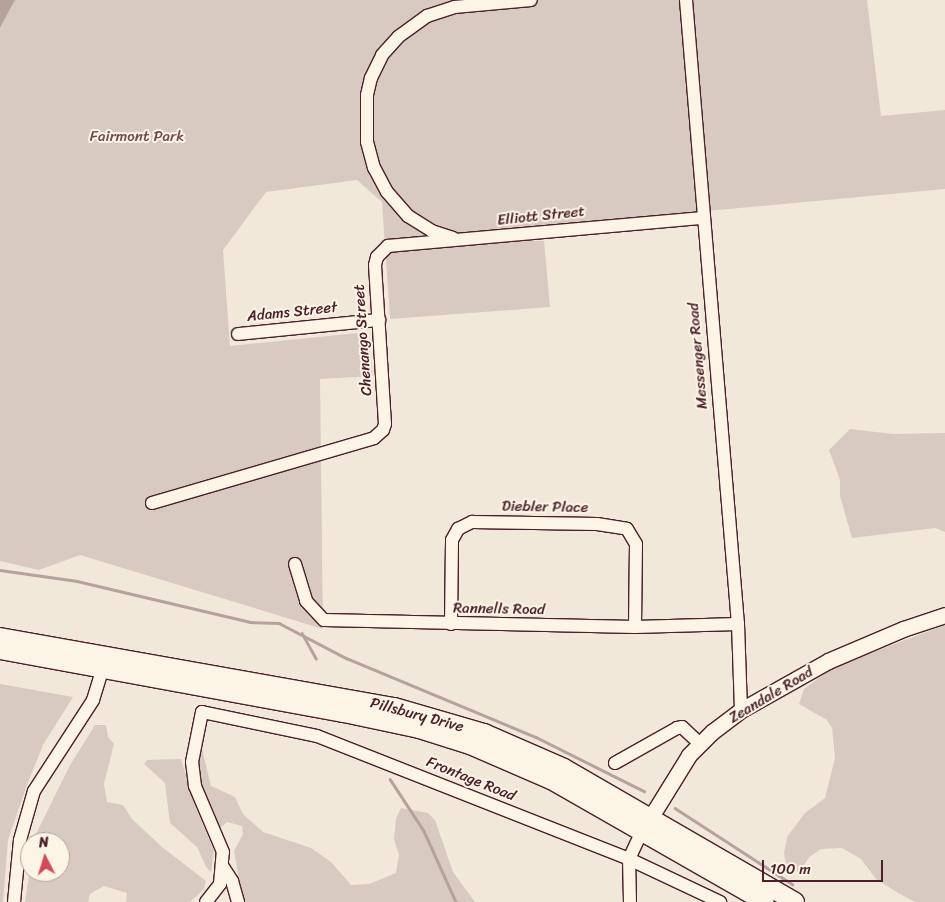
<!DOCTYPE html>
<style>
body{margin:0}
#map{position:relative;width:945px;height:902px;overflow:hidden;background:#f1e8da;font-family:Sriracha,sans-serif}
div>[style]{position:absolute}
.green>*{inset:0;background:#d8cac0}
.water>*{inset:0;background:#b6a19c}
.stream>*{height:2.5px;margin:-1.25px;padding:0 1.25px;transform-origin:1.25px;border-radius:1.25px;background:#b6a19c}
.roads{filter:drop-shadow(1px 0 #4a1f2b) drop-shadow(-1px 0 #4a1f2b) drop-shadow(0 1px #4a1f2b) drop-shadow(0 -1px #4a1f2b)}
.minor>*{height:12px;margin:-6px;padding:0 6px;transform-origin:6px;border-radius:6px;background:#fcf5e5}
.major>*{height:15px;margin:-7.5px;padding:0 7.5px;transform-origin:7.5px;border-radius:7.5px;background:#fcf5e5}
.highway>*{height:18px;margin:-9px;padding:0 9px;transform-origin:9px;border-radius:9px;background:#fcf5e5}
span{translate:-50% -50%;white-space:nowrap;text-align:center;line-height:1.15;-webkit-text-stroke:4px #fcf5e5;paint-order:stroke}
.park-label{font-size:15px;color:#6e4a50}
.street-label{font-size:15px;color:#4a1f2b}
.north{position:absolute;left:20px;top:832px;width:50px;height:50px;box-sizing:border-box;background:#fcf5e5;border:1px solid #b59f9b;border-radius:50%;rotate:355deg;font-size:14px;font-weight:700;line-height:20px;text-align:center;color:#4a1f2b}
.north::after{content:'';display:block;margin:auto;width:18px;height:22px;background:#d1495b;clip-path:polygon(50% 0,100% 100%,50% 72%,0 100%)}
.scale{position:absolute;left:762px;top:860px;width:121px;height:22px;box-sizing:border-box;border:2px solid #4a1f2b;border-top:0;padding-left:6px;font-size:15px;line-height:18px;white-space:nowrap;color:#4a1f2b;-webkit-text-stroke:4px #fcf5e5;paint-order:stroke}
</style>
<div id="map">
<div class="green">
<div style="clip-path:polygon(15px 0,867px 0,881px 116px,945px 110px,945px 189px,533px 227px,534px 241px,544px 241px,550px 307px,390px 319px,382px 202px,357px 180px,266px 192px,223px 250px,230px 346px,368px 332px,373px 376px,320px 379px,323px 629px,80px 555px,39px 570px,0 561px,0 28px)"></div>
<div style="clip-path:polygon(850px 429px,893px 434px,945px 433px,945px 532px,935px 528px,852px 538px,840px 496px,840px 480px,829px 450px)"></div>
<div style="clip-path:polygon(945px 625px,945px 902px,915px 902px,898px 893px,876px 879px,861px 859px,842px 848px,821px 849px,809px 857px,802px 869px,793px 874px,787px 870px,784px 853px,787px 837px,805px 813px,825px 798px,835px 758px,832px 728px,827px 720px,799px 704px,804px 689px,834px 667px)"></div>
<div style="clip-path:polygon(0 684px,73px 697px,43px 745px,27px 785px,8px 840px,3px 902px,0 902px)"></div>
<div style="clip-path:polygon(95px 725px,106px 725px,108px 737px,114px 744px,104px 784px,107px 802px,123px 805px,132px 819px,162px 847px,206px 881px,204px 889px,190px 902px,126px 902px,127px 893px,104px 886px,90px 894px,88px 902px,25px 902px,30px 868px,30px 872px,60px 872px,60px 842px,34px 842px,35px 836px,69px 767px)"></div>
<div style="clip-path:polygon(201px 745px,211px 786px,235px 797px,243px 814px,263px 832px,311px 848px,331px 862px,351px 885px,369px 884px,396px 873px,399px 855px,394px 839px,396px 818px,401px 808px,428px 813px,435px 820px,453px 872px,475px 902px,243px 902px,234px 851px,243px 834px,242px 826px,227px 822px,220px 828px,214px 816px,199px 779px,198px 759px)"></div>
<div style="clip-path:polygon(181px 759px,196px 808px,214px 851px,211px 872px,206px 867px,197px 847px,170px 823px,165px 783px,144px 764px,147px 760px)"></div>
</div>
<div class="water">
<div style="clip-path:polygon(0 0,15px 0,0 28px)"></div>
</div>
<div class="stream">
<div style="left:0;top:570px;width:78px;rotate:8.1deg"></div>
<div style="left:77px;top:581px;width:178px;rotate:13.3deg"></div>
<div style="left:250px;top:622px;width:29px;rotate:2deg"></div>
<div style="left:279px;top:623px;width:76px;rotate:27.6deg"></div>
<div style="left:346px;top:658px;width:206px;rotate:22.6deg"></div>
<div style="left:536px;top:737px;width:121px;rotate:26.6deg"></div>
<div style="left:302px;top:633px;width:29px;rotate:61deg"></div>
<div style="left:390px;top:779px;width:62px;rotate:56.8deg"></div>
<div style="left:424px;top:831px;width:78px;rotate:65.7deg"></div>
<div style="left:675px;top:808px;width:140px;rotate:33deg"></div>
</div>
<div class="roads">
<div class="minor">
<div style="left:686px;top:0;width:626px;rotate:85.24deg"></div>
<div style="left:738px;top:624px;width:86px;rotate:88deg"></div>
<div style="left:453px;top:238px;width:22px;rotate:-162deg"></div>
<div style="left:432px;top:231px;width:28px;rotate:-148deg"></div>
<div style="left:408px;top:216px;width:32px;rotate:-131deg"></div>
<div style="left:387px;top:192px;width:27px;rotate:-118deg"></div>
<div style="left:374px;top:168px;width:27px;rotate:-105deg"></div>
<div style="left:367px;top:142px;width:47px;rotate:-90deg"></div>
<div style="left:367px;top:95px;width:17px;rotate:-77deg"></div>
<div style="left:371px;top:78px;width:25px;rotate:-64deg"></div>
<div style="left:382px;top:55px;width:24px;rotate:-48deg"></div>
<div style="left:398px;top:37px;width:36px;rotate:-36deg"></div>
<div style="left:427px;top:16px;width:29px;rotate:-18deg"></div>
<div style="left:455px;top:7px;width:76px;rotate:-5.3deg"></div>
<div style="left:238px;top:334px;width:142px;rotate:-5.7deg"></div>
<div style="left:152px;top:503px;width:231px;rotate:-16.3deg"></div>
<div style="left:374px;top:438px;width:12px;rotate:-42deg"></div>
<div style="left:383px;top:430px;width:6px;rotate:-72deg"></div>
<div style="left:385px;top:424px;width:159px;rotate:-93.6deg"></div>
<div style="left:375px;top:265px;width:8px;rotate:-76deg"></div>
<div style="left:377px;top:257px;width:16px;rotate:-45deg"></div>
<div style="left:388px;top:246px;width:316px;rotate:-5.1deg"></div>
<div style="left:295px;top:564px;width:39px;rotate:73deg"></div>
<div style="left:306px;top:601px;width:26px;rotate:47deg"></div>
<div style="left:324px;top:620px;width:311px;rotate:1.3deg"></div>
<div style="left:635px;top:627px;width:103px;rotate:-1.7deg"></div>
<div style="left:451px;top:624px;width:84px;rotate:-89.3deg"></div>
<div style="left:452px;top:540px;width:13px;rotate:-61deg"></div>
<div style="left:458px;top:529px;width:16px;rotate:-27deg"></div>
<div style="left:472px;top:522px;width:125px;rotate:0.9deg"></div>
<div style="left:597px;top:524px;width:30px;rotate:9deg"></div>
<div style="left:627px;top:529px;width:17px;rotate:59deg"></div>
<div style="left:636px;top:544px;width:83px;rotate:90.7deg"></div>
<div style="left:615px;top:763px;width:71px;rotate:-29.4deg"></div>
<div style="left:677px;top:728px;width:5px;rotate:-11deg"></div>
<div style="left:682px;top:727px;width:25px;rotate:43deg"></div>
<div style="left:223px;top:867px;width:17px;rotate:57deg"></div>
<div style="left:232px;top:881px;width:22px;rotate:74deg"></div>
<div style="left:14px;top:902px;width:62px;rotate:-84.5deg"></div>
<div style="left:20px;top:840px;width:51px;rotate:-74.1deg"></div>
<div style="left:34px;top:791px;width:108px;rotate:-57deg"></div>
<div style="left:93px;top:700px;width:41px;rotate:-72.9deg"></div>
<div style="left:206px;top:902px;width:23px;rotate:-52deg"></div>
<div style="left:220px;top:884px;width:32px;rotate:-85deg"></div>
<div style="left:223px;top:852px;width:72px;rotate:-113deg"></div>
<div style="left:195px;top:786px;width:24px;rotate:-97deg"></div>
<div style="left:192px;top:762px;width:51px;rotate:-78.7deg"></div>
<div style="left:202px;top:712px;width:117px;rotate:11.8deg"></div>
<div style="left:317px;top:736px;width:335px;rotate:21.5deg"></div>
<div style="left:629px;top:859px;width:101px;rotate:25.3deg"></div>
<div style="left:630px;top:902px;width:43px;rotate:-91.3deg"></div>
<div style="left:629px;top:859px;width:31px;rotate:-65deg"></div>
</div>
<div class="major">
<div style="left:644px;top:828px;width:86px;rotate:-58.3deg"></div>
<div style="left:689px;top:755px;width:33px;rotate:-45deg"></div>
<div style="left:712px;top:732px;width:36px;rotate:-37deg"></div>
<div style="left:741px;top:710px;width:100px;rotate:-29.4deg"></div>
<div style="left:828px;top:661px;width:82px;rotate:-23.1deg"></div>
<div style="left:903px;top:629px;width:44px;rotate:-18.4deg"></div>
</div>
<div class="highway">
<div style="left:0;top:637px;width:400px;rotate:10.1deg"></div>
<div style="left:394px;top:707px;width:94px;rotate:16.1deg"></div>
<div style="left:484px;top:733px;width:87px;rotate:23.6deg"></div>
<div style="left:564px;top:768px;width:267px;rotate:30.1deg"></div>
<div style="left:0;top:650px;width:350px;rotate:10.4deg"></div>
<div style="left:344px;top:713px;width:77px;rotate:12deg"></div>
<div style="left:419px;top:729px;width:53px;rotate:17.4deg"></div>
<div style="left:470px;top:745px;width:88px;rotate:23.4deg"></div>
<div style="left:551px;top:780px;width:246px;rotate:29.7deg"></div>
</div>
</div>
<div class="park-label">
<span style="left:137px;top:137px">Fairmont Park</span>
</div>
<div class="street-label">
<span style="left:541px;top:216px;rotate:-6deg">Elliott Street</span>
<span style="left:292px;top:312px;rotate:-6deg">Adams Street</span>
<span style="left:363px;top:340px;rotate:-94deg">Chenango Street</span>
<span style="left:698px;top:356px;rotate:-95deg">Messenger Road</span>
<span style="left:545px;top:507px;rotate:1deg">Diebler Place</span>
<span style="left:499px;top:609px;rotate:1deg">Rannells Road</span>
<span style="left:771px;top:695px;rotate:-31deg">Zeandale Road</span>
<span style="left:417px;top:715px;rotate:15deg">Pillsbury Drive</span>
<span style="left:471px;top:779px;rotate:22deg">Frontage Road</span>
</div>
<div class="north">N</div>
<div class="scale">100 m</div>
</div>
